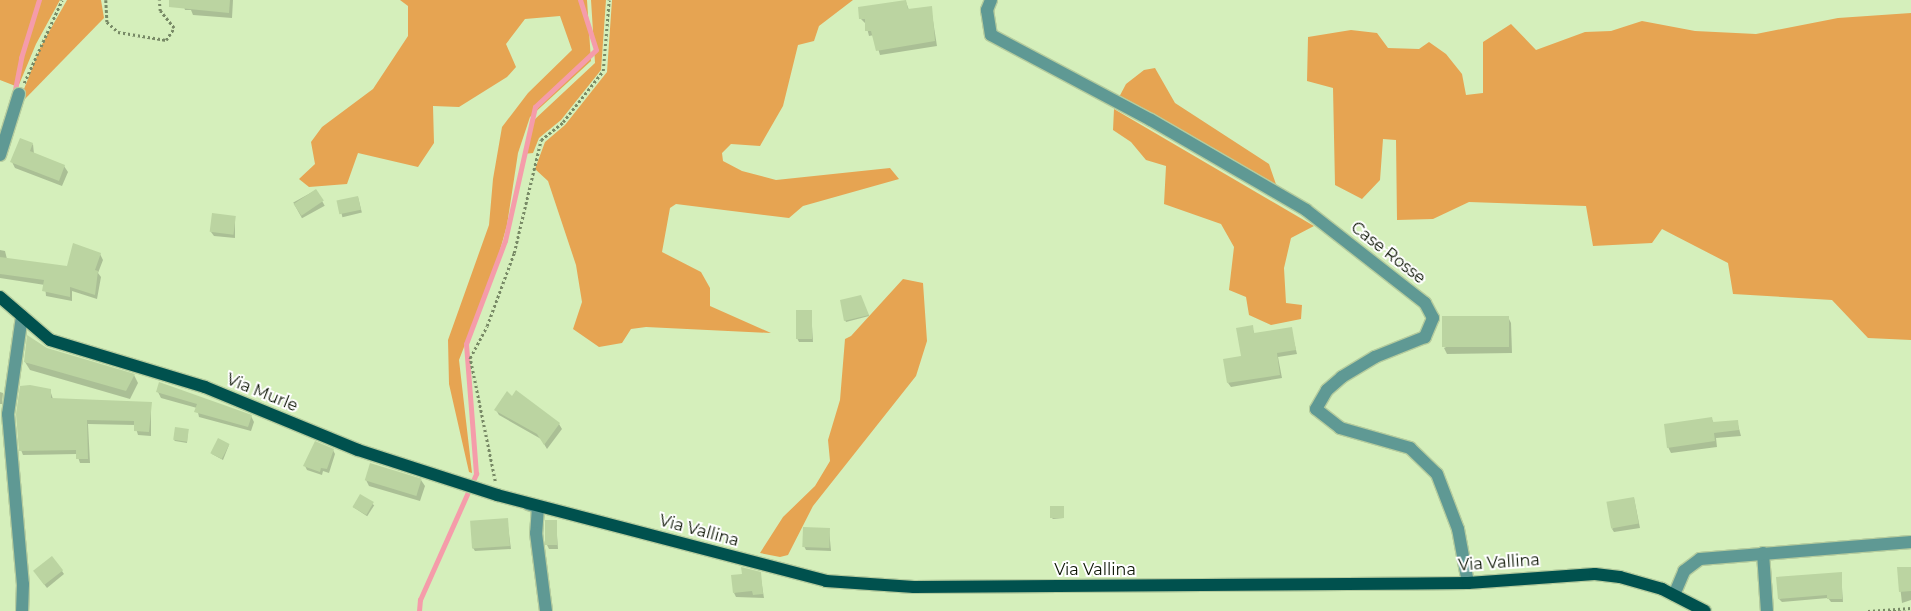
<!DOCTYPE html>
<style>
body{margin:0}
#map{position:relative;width:1911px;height:611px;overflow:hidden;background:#d5efbb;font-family:Montserrat,sans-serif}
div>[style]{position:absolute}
.green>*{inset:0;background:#e6a452}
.shadow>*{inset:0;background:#0003;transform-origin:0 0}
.stream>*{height:4.5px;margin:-2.25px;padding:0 2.25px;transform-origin:2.25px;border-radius:2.25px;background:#f59caa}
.building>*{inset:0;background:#bbd4a1;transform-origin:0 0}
.path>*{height:2.5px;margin-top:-1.25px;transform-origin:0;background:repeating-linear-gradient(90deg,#788a66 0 2.5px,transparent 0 5px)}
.roads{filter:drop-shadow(1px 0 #b5cc9e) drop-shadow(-1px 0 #b5cc9e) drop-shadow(0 1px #b5cc9e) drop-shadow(0 -1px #b5cc9e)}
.minor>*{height:12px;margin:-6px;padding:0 6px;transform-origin:6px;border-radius:6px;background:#5f9994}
.major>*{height:12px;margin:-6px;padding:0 6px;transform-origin:6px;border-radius:6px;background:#00514e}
span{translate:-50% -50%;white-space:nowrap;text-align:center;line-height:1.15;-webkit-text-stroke:4px #fff;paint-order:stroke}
.street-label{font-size:16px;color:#0b1403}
</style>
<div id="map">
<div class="green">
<div style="clip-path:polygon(0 0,60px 0,36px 44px,18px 87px,0 80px)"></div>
<div style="clip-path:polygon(67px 0,101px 0,104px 18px,23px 101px,24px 89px,41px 46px)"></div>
<div style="clip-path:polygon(400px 0,587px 0,591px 61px,530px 117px,518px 153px,507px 225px,497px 261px,459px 360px,472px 473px,469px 472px,449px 384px,448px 340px,489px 225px,493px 179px,502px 127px,528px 93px,572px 50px,560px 16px,525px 19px,506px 44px,516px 67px,507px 77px,459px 107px,433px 106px,434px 143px,418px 167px,358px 153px,347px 184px,309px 187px,299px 179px,315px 164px,311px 142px,322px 127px,373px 89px,408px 36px,408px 6px)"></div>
<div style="clip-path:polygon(591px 0,606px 0,601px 70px,561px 120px,539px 138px,533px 153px,523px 154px,534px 120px,595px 63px)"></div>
<div style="clip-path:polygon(612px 0,853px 0,819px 26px,814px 41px,798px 45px,783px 106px,760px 146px,731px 144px,722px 153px,723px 161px,742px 171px,776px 180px,890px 168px,899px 179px,803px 206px,789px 218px,676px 204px,670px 208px,662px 252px,701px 272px,710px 288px,710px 306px,771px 333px,646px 327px,631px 329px,622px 343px,599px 347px,573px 329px,582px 302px,576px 265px,548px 181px,535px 169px,545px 142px,565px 125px,607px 72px)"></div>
<div style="clip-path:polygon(1911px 13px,1911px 340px,1868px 338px,1832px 300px,1733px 294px,1728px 263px,1662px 229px,1652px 243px,1593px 246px,1586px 206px,1469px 202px,1433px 219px,1397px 220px,1396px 140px,1383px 139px,1380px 180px,1362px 199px,1335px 185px,1333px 88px,1307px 81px,1308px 37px,1351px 30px,1377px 33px,1388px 48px,1419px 49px,1429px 42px,1446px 54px,1462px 74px,1466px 95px,1483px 93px,1483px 42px,1511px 24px,1536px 50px,1585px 32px,1611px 31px,1642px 21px,1695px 31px,1756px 34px,1838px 18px)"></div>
<div style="clip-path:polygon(1155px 68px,1175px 103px,1269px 164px,1278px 190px,1117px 101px,1126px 84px,1144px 70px)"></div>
<div style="clip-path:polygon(1114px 109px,1314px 226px,1291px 238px,1284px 268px,1286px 303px,1302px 305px,1301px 319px,1271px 325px,1249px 315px,1246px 297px,1229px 290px,1234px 247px,1221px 224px,1164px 204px,1166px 166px,1146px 160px,1131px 142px,1113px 130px)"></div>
<div style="clip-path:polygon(903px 279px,923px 283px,927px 341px,916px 376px,813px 506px,788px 555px,780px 557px,760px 553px,783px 517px,815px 486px,830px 461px,828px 440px,840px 400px,845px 339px,851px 336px)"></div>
</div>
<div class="shadow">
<div style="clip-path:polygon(182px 0,233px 0,232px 18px,193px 15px,191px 10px,185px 10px)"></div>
<div style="clip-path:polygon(906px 2px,909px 10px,931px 8px,937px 46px,880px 55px,874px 35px,869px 36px,866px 24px,861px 19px)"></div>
<div style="clip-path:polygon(33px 144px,34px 154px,64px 166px,68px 172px,62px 186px,15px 168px,12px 162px)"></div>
<div style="left:316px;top:190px;width:18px;height:26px;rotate:61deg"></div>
<div style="left:358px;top:197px;width:16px;height:20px;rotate:76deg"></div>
<div style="clip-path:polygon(235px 217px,235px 238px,214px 236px,211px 232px)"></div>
<div style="clip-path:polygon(0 250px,5px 251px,7px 259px,68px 268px,100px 254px,103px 260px,98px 273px,101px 277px,97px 299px,72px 291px,72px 301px,46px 296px,45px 285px,0 278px)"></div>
<div style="clip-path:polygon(860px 296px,869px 316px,846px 322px,845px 320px)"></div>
<div style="clip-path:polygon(811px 311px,813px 342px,799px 342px,797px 338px)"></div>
<div style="clip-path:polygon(1508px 317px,1511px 323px,1512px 353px,1447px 354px,1444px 348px)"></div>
<div style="clip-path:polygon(1252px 327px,1255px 335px,1291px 329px,1297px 354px,1278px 357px,1282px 378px,1231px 387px,1228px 383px,1243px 357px)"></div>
<div style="clip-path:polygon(25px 362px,134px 375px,138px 383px,130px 399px,30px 370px)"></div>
<div style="clip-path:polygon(160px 383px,251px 416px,254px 422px,251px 431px,199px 417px,197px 408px,161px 398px,158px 392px)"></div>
<div style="clip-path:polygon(50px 390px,53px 399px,151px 403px,151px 436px,138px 435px,135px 425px,88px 424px,90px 463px,80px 463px,77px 454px,23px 455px,21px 450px)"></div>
<div style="clip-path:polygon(0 392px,3px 393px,2px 404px,0 404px)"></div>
<div style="clip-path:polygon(512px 398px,559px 424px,562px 429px,547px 449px,541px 439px,499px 415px,496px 410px)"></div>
<div style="clip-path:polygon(1711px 418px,1714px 423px,1737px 421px,1741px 436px,1716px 438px,1717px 447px,1671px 453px,1668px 447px)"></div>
<div style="clip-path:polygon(188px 430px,187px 443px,175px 441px,174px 440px)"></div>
<div style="clip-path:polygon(229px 445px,223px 460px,212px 454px)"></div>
<div style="clip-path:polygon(333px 450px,335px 454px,329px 473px,323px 471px,322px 475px,307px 470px,305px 466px)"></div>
<div style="clip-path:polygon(366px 480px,421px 480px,425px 486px,420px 501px,369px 486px)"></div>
<div style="left:360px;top:496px;width:17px;height:13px;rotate:33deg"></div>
<div style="clip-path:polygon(1634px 498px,1640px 528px,1614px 532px,1612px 529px)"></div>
<div style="clip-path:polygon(1064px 508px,1064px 518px,1053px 519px,1052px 518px)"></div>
<div style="clip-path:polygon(507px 519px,511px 549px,475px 551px,473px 548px)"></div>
<div style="clip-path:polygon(556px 521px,558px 549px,549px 549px,547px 545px)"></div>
<div style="clip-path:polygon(829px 529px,831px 551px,806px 550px,804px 546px)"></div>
<div style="clip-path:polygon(1911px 568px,1911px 600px,1902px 603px,1898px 569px)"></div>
<div style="clip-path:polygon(62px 571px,64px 574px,47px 588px,37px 575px)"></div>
<div style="clip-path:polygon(760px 573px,764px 598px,736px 597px,734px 593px)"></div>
<div style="clip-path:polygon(1841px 573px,1843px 602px,1831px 602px,1828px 598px,1782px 602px,1779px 599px)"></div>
</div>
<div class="stream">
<div style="left:14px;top:95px;width:38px;rotate:-79deg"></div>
<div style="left:21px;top:58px;width:61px;rotate:-72.8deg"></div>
<div style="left:419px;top:611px;width:11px;rotate:-85deg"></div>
<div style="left:420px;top:600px;width:138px;rotate:-66deg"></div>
<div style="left:476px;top:474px;width:130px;rotate:-94.4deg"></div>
<div style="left:466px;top:344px;width:110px;rotate:-69.3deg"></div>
<div style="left:505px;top:241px;width:137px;rotate:-77.4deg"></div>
<div style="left:535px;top:107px;width:83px;rotate:-43.1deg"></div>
<div style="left:596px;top:50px;width:52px;rotate:-107.7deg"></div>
</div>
<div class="building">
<div style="clip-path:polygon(169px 0,230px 0,229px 13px,169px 7px)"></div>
<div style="clip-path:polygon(906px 0,908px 9px,932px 6px,935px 41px,876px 51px,871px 31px,865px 31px,865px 19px,859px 19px,858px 7px)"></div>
<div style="clip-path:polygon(20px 138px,33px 143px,30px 151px,65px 165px,59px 181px,10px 162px)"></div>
<div style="left:316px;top:189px;width:14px;height:27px;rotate:56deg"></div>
<div style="left:358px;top:196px;width:14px;height:22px;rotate:78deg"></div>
<div style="left:212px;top:213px;width:24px;height:19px;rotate:7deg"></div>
<div style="clip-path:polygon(73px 243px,101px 253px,95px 270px,98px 271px,95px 295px,70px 287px,70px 297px,42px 291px,44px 280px,0 274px,0 257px,67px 266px)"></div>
<div style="clip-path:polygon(861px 295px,869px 315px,844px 321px,840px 300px)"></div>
<div style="left:796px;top:310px;width:16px;height:29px"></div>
<div style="left:1509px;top:316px;width:31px;height:67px;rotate:90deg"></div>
<div style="clip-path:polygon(1253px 325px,1254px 333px,1292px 327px,1296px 350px,1277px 353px,1280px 375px,1227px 383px,1223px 359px,1241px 356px,1236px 328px)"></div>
<div style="clip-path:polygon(27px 335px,47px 348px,135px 374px,126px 391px,24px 362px)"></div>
<div style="clip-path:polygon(159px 382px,252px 415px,248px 427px,194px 412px,197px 404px,156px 392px)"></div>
<div style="clip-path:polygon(30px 385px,51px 389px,51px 398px,152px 402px,149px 432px,134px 431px,134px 421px,87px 420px,88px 459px,76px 459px,76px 450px,19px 451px,16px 414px,20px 386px)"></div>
<div style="clip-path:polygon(516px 390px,560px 423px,544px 445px,537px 434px,494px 410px,507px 391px,512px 396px)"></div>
<div style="clip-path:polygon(1712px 417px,1713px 422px,1738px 420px,1739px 430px,1714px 433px,1715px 441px,1667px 448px,1664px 424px)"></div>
<div style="left:175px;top:427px;width:14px;height:13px;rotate:8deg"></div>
<div style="left:218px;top:438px;width:13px;height:17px;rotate:27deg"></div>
<div style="clip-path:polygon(315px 441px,334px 449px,327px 469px,321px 468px,320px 472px,303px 466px)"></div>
<div style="left:370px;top:463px;width:54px;height:18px;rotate:17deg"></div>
<div style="left:360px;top:494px;width:16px;height:15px;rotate:30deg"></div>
<div style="left:1634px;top:497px;width:27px;height:28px;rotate:80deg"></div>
<div style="left:1050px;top:506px;width:14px;height:12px"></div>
<div style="left:508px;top:518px;width:28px;height:38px;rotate:86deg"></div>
<div style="left:545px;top:520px;width:12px;height:25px"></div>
<div style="left:803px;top:527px;width:27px;height:20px;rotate:2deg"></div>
<div style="left:52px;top:556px;width:18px;height:24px;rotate:52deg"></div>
<div style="clip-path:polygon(741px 567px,761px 572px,763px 594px,753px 595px,752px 591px,733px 593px,731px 575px,742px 574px)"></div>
<div style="clip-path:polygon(1897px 567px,1911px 567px,1911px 591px,1899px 592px)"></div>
<div style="clip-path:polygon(1842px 572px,1842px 599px,1827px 599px,1827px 595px,1778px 599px,1776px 577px)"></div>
</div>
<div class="path">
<div style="left:106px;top:0;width:22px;rotate:87deg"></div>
<div style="left:107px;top:22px;width:15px;rotate:42deg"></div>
<div style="left:118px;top:32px;width:49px;rotate:9.5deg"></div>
<div style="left:166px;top:40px;width:14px;rotate:-56deg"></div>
<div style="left:174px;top:28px;width:22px;rotate:-129deg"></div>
<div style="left:160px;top:11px;width:11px;rotate:-95deg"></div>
<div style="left:24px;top:83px;width:91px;rotate:-65.4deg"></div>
<div style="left:495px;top:481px;width:126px;rotate:-101.5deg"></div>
<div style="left:470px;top:358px;width:36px;rotate:-62deg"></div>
<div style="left:487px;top:326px;width:78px;rotate:-69.7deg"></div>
<div style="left:514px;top:253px;width:116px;rotate:-76.6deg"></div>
<div style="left:541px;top:140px;width:28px;rotate:-39deg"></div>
<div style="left:563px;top:122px;width:65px;rotate:-51.9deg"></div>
<div style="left:603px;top:71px;width:71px;rotate:-85.2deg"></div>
<div style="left:1868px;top:611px;width:43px;rotate:-4deg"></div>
</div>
<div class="roads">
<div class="minor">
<div style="left:991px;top:0;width:11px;rotate:112deg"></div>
<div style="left:987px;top:10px;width:25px;rotate:81deg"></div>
<div style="left:991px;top:35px;width:181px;rotate:28deg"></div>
<div style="left:1151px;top:120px;width:179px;rotate:30.1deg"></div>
<div style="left:1306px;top:210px;width:151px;rotate:38deg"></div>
<div style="left:1425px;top:303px;width:17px;rotate:62deg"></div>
<div style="left:1433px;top:318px;width:21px;rotate:113deg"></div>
<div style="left:1425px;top:337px;width:54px;rotate:158.2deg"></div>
<div style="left:1375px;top:357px;width:39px;rotate:149deg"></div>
<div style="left:1342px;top:377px;width:20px;rotate:139deg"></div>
<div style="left:1327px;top:390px;width:22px;rotate:120deg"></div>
<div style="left:1316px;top:409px;width:31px;rotate:38deg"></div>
<div style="left:1340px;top:428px;width:73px;rotate:15.9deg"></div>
<div style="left:1410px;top:448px;width:37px;rotate:44deg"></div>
<div style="left:1437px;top:474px;width:59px;rotate:69.1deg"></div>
<div style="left:1458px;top:529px;width:55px;rotate:79.5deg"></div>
<div style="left:0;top:155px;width:64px;rotate:-72.7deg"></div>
<div style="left:22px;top:316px;width:99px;rotate:98.1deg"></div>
<div style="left:8px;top:414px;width:171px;rotate:85deg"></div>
<div style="left:23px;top:584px;width:27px;rotate:92deg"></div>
<div style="left:528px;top:504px;width:10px;rotate:17deg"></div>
<div style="left:538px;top:507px;width:26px;rotate:94deg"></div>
<div style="left:536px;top:533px;width:79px;rotate:82.7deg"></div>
<div style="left:1763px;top:553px;width:58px;rotate:86.1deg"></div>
<div style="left:1674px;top:595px;width:26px;rotate:-67deg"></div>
<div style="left:1684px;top:571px;width:20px;rotate:-37deg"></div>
<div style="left:1700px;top:559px;width:212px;rotate:-4.6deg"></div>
</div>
<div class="major">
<div style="left:0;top:297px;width:66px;rotate:40.7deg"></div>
<div style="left:50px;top:340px;width:162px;rotate:16.9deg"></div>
<div style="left:205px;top:387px;width:165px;rotate:22.4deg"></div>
<div style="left:358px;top:450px;width:146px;rotate:17.9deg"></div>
<div style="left:497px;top:495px;width:340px;rotate:14.6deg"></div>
<div style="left:826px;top:581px;width:88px;rotate:3.9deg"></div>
<div style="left:914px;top:587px;width:554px;rotate:-0.41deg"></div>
<div style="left:1468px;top:583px;width:127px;rotate:-4.1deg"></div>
<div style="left:1595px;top:574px;width:25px;rotate:7deg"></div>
<div style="left:1620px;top:577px;width:44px;rotate:15.9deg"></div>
<div style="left:1662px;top:589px;width:48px;rotate:27.1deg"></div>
</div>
</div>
<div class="street-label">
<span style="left:1388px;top:253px;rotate:38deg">Case Rosse</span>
<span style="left:262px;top:393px;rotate:22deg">Via Murle</span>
<span style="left:699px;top:531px;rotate:15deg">Via Vallina</span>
<span style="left:1499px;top:563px;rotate:-4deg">Via Vallina</span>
<span style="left:1095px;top:570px">Via Vallina</span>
</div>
</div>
